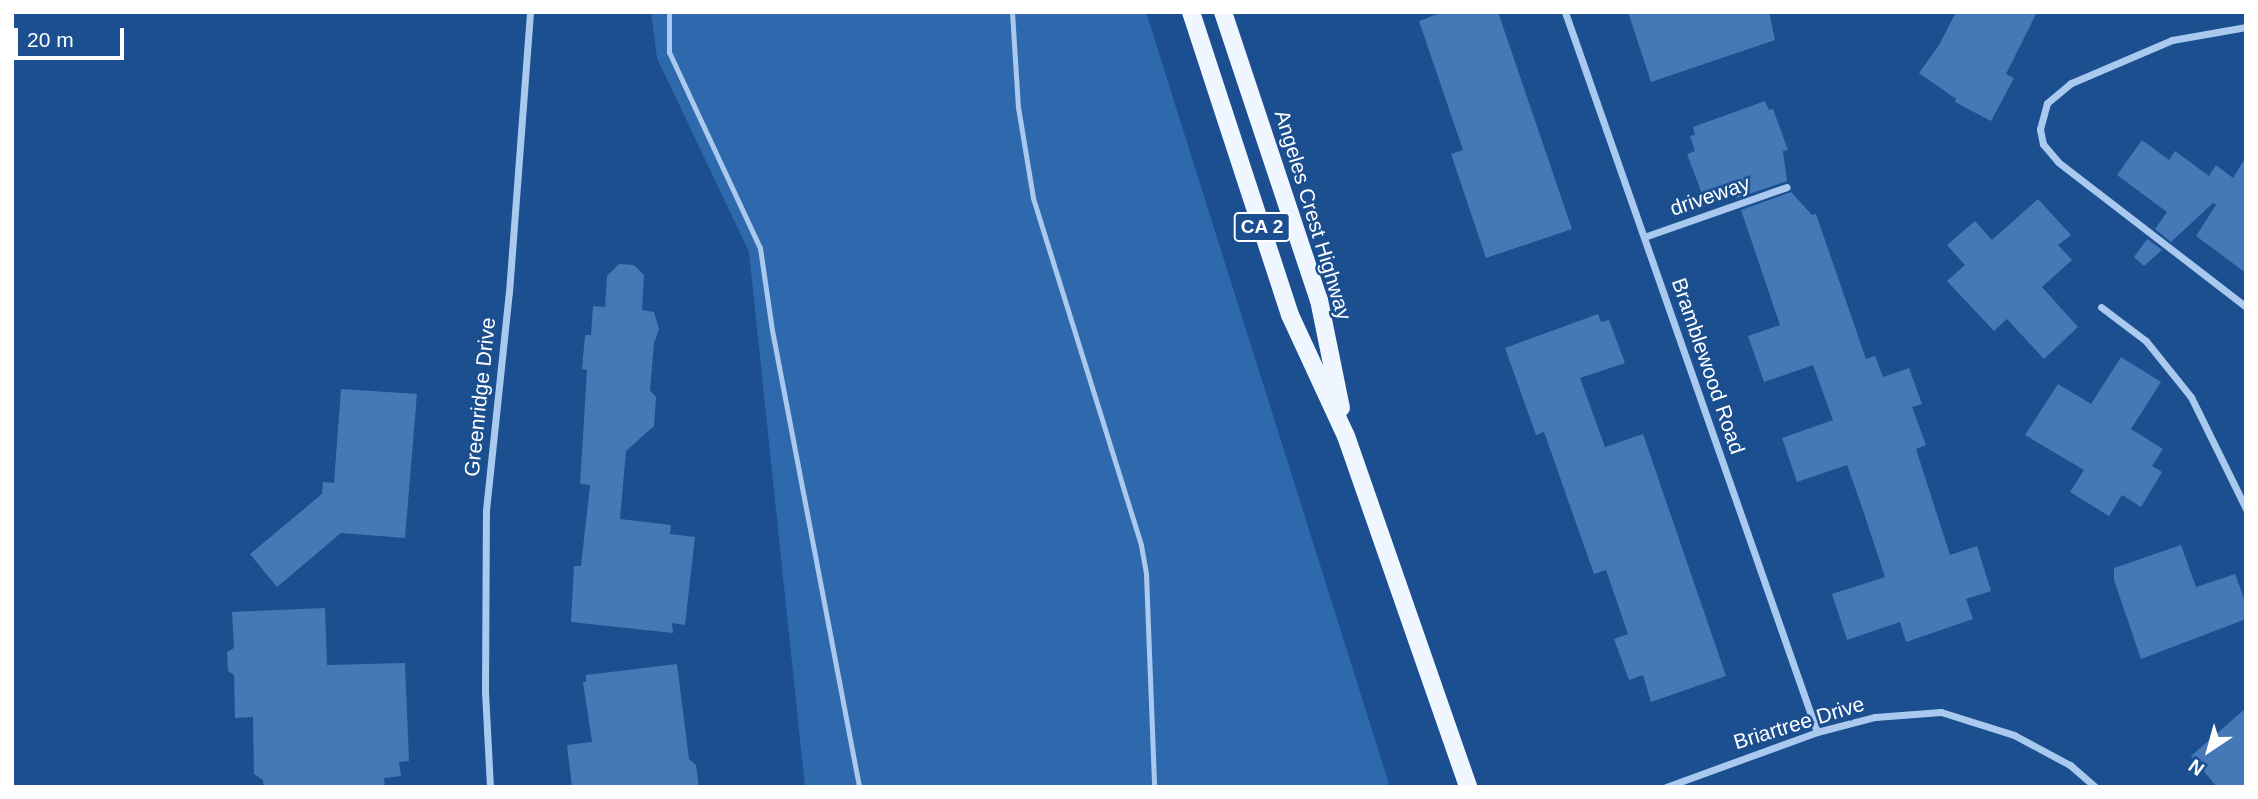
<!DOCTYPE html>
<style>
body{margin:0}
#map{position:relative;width:2258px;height:799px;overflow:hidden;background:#1b4f8f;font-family:Helvetica,sans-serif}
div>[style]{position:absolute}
.green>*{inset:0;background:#2e69ad}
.building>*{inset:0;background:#4478b7}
.lane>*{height:5px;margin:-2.5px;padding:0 2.5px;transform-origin:2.5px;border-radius:2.5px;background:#a9c9ee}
.street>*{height:7px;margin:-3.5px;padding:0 3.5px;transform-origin:3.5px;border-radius:3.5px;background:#a9c9ee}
.primary>*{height:18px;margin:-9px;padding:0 9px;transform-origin:9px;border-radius:9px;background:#f0f6ff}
span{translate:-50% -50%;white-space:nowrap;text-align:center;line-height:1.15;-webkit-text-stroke:5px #1b4f8f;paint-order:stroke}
.shield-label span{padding:2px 5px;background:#1b4f8f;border:2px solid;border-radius:5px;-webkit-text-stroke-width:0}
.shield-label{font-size:19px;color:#fff;font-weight:700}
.street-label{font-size:21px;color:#fff}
.frame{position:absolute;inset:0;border:14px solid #fff;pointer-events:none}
.north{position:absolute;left:2174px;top:715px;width:70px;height:70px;-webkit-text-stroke:5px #1b4f8f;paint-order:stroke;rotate:216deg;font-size:19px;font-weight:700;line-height:28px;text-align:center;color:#fff}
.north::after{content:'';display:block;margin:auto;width:24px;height:32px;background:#fff;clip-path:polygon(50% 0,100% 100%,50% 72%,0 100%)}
.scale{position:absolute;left:14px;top:28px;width:110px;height:32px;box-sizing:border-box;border:4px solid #fff;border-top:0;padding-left:9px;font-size:21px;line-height:24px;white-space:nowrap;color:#fff;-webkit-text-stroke:5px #1b4f8f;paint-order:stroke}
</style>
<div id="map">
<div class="green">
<div style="clip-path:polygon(651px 12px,1146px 12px,1390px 787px,805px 787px,749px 252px,657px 58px)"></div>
</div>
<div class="building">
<div style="clip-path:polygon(1443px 12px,1498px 12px,1572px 229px,1486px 258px,1451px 154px,1463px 150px,1419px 21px)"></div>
<div style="clip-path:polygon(1628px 12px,1769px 12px,1775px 40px,1651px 82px)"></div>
<div style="clip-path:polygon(1956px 12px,2037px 12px,2006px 74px,2014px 78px,1991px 121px,1955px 102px,1956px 99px,1919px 73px,1939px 45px)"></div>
<div style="clip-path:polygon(1765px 101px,1769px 110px,1773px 109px,1788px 150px,1783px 151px,1787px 181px,1737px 198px,1732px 183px,1702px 194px,1687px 154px,1695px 151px,1690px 136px,1695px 135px,1693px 127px)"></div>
<div style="clip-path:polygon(2142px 140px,2169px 160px,2175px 151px,2209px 176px,2216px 165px,2233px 178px,2246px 157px,2246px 273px,2196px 236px,2216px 205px,2213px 203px,2171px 242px,2155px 229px,2167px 212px,2117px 175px)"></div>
<div style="clip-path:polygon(1791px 192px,1812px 215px,1816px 214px,1866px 359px,1875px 356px,1883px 377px,1909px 368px,1922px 404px,1912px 407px,1926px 445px,1916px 449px,1950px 555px,1977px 546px,1991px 591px,1966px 599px,1973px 619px,1906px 642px,1900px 622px,1847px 640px,1832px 594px,1885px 577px,1862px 507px,1847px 465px,1797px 482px,1782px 438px,1833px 420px,1813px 365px,1764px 382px,1748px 336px,1780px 325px,1741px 210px)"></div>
<div style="clip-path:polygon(2038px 199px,2071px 235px,2058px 245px,2072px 260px,2042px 287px,2078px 327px,2044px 359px,2007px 319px,1994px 331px,1947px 281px,1965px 265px,1947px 245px,1975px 221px,1992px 240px)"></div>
<div style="clip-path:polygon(2147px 239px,2162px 250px,2144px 266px,2134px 257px)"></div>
<div style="clip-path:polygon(619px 264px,634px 265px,644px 275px,642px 310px,654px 312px,659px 329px,654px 343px,650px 390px,656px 397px,654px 426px,626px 451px,620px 519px,671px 525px,670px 534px,695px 537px,685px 625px,672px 623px,673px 633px,571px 622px,574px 566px,581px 566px,590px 485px,580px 484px,587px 370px,582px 369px,585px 335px,591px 335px,593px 306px,605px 307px,607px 276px)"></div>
<div style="clip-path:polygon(1598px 314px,1601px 322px,1609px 320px,1625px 363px,1580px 378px,1605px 447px,1643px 434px,1726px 676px,1651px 702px,1643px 675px,1629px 680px,1614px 639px,1628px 634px,1606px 570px,1594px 574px,1544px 432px,1536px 435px,1505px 348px)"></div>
<div style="clip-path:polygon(2121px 357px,2161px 382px,2131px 429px,2163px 449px,2152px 466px,2162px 472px,2141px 507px,2122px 495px,2109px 516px,2070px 492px,2084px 470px,2025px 435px,2058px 384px,2091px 404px)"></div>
<div style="clip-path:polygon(341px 389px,417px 394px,405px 538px,341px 533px,277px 587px,250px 554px,322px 494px,323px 482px,334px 483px)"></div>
<div style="clip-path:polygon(2181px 545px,2196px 587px,2235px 574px,2246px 604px,2246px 619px,2141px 659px,2114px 580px,2114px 568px)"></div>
<div style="clip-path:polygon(325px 608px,327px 665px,405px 663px,409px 761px,399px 762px,401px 776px,384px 778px,385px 787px,264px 787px,263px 780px,254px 774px,253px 717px,235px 718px,234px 675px,228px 671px,227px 652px,234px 648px,232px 612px)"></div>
<div style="clip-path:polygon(677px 664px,689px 759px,696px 765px,699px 787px,572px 787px,567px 745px,592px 742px,583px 682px,586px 682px,586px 675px)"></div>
<div style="clip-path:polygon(2246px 708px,2246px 787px,2217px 787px,2191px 756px)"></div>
</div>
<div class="lane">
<div style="left:669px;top:12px;width:40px;rotate:90deg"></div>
<div style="left:669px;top:52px;width:216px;rotate:65.1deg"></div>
<div style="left:760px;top:248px;width:83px;rotate:81.7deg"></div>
<div style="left:772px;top:330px;width:465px;rotate:79.2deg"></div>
<div style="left:1012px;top:12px;width:95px;rotate:86.4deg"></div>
<div style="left:1018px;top:107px;width:92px;rotate:80.6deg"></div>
<div style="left:1033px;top:198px;width:363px;rotate:72.7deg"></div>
<div style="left:1141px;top:545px;width:29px;rotate:80deg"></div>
<div style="left:1146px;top:574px;width:213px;rotate:87.8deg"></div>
</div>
<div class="street">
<div style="left:1565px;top:12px;width:763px;rotate:70.71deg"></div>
<div style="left:2246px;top:27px;width:75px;rotate:170deg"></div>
<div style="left:2172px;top:40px;width:110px;rotate:156.9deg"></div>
<div style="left:2071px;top:83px;width:31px;rotate:140deg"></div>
<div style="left:2047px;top:103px;width:27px;rotate:105deg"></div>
<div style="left:2040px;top:129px;width:15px;rotate:79deg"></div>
<div style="left:2043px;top:144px;width:23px;rotate:50deg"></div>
<div style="left:2058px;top:162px;width:237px;rotate:37.6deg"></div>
<div style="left:1644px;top:237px;width:151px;rotate:-19.3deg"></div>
<div style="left:2101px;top:307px;width:56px;rotate:37.1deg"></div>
<div style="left:2146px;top:341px;width:72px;rotate:51.2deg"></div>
<div style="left:2191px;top:397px;width:125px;rotate:63.8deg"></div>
<div style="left:490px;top:787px;width:96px;rotate:-93deg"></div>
<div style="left:485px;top:691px;width:181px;rotate:-89.7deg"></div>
<div style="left:486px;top:510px;width:219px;rotate:-84deg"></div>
<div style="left:509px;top:292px;width:281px;rotate:-85.7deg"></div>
<div style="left:1666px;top:787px;width:161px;rotate:-20deg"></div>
<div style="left:1817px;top:732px;width:60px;rotate:-14.5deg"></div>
<div style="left:1875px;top:717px;width:66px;rotate:-4.3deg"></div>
<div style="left:1941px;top:712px;width:77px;rotate:17.5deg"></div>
<div style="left:2014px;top:735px;width:64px;rotate:28.2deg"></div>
<div style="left:2070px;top:765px;width:33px;rotate:41deg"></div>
</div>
<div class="primary">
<div style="left:1191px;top:12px;width:319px;rotate:71.9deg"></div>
<div style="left:1290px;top:315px;width:133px;rotate:65.2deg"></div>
<div style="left:1346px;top:436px;width:372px;rotate:70.8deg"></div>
<div style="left:1223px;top:12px;width:304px;rotate:71.6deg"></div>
<div style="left:1319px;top:300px;width:110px;rotate:78.5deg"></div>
</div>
<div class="shield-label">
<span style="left:1262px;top:227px">CA 2</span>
</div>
<div class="street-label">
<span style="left:1710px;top:196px;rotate:-19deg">driveway</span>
<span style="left:1313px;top:215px;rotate:73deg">Angeles Crest Highway</span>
<span style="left:1708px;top:366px;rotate:71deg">Bramblewood Road</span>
<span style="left:480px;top:397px;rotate:-84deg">Greenridge Drive</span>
<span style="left:1799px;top:723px;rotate:-17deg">Briartree Drive</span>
</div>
<div class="frame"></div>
<div class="north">N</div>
<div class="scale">20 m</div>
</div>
